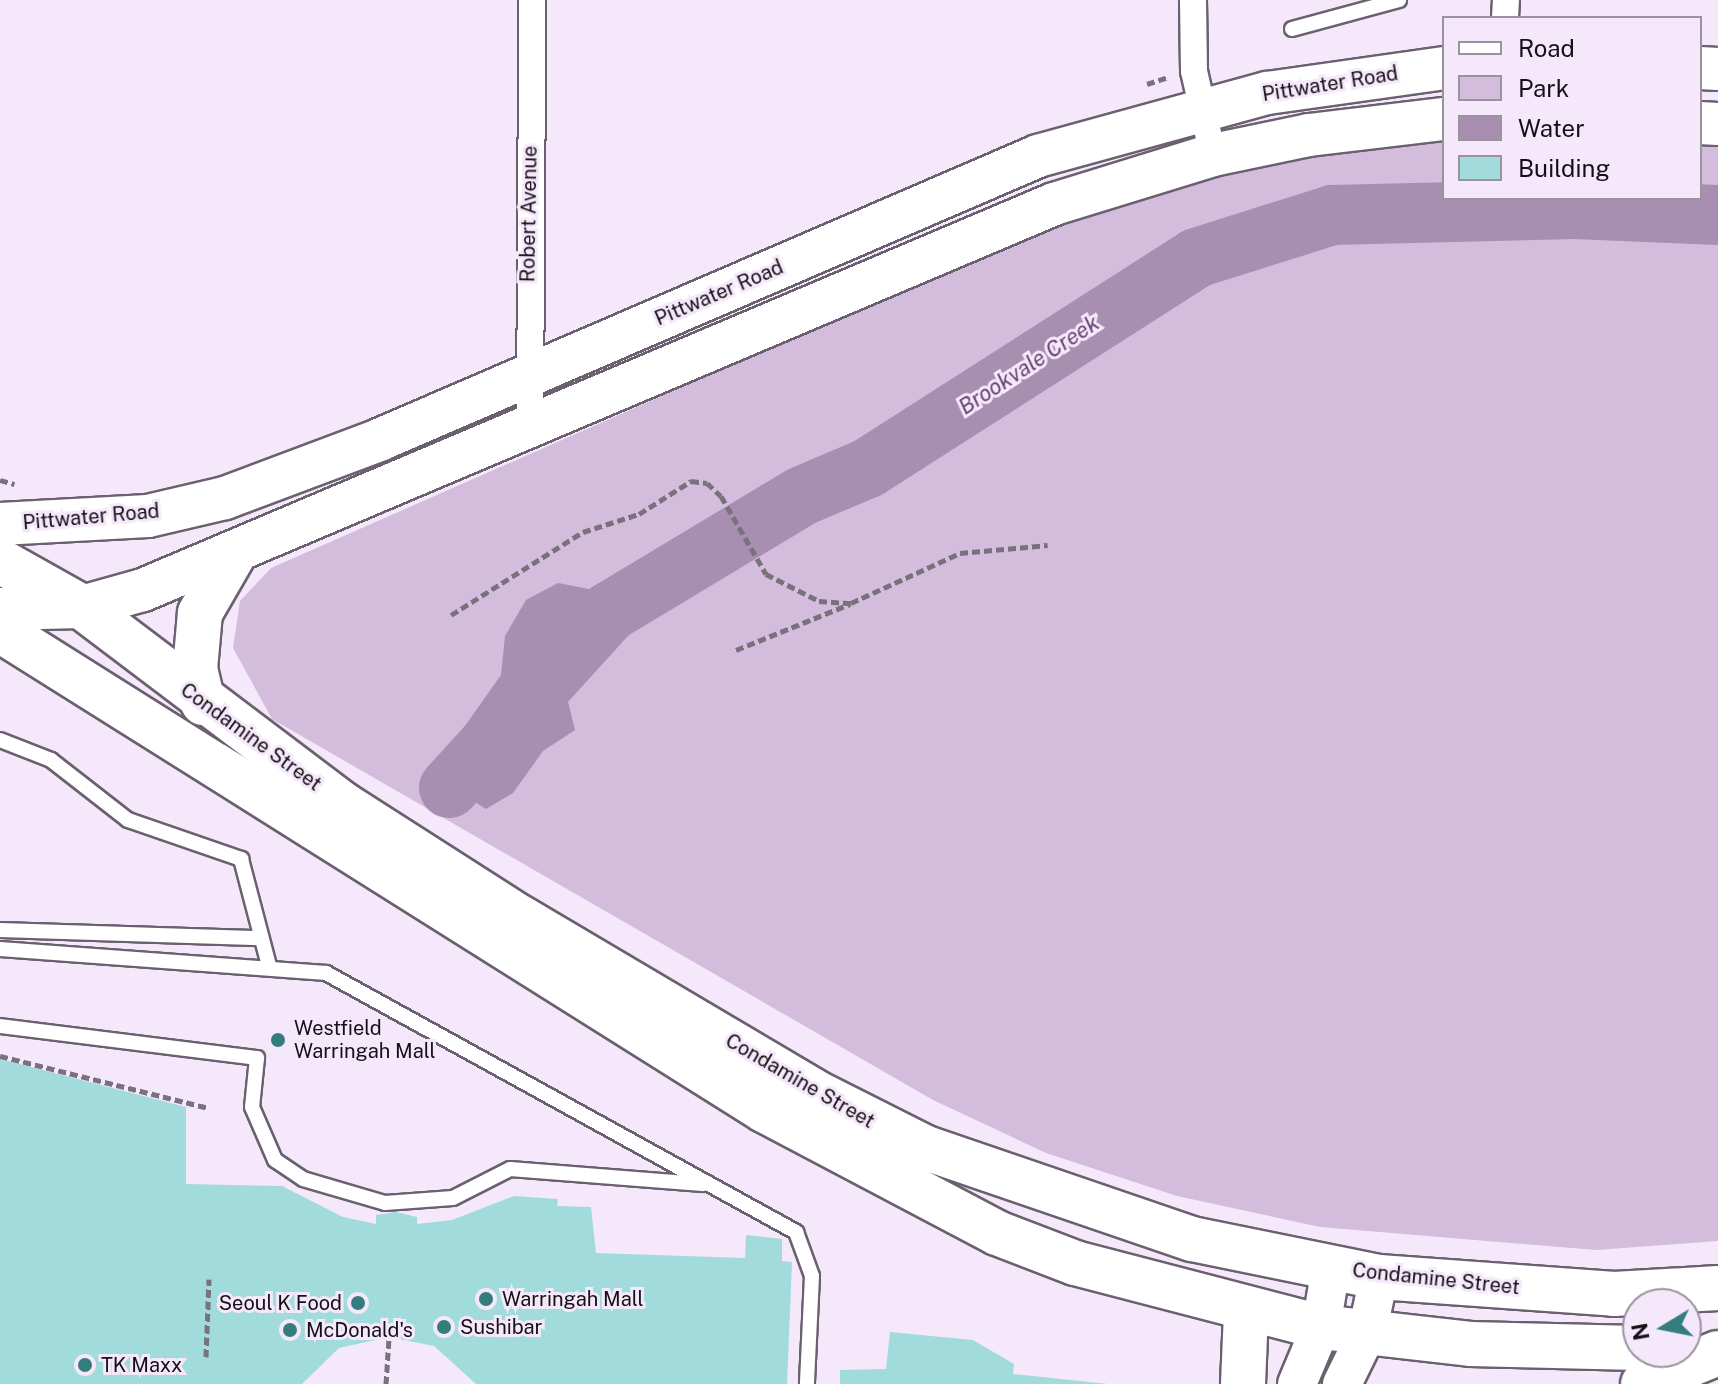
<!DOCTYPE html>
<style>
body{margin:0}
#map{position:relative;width:1718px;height:1384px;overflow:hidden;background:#f5e8fa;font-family:"Public Sans",sans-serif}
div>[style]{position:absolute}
.green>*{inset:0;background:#d4bcdd}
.water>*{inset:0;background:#a88eb1}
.river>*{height:60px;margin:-30px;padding:0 30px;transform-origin:30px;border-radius:30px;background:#a88eb1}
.building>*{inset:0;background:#a2dbdb}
.path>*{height:5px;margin-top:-2.5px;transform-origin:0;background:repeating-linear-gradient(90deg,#79717d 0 8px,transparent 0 12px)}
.roads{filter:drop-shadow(2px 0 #6b606f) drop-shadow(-2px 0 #6b606f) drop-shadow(0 2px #6b606f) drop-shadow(0 -2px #6b606f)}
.lane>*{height:14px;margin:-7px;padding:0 7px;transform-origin:7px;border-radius:7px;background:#fff}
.street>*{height:26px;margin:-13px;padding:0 13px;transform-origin:13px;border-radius:13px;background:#fff}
.secondary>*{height:38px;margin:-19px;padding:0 19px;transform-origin:19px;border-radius:19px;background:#fff}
.primary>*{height:42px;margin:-21px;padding:0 21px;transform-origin:21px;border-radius:21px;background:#fff}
.highway>*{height:44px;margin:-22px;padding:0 22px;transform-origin:22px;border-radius:22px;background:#fff}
.dots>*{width:22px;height:22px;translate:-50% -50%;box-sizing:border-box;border:4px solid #f5e8fa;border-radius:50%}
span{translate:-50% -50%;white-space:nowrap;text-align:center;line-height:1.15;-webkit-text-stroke:6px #f5e8fa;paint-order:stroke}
.street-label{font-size:20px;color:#141016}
.poi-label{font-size:20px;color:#141016}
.left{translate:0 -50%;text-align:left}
.right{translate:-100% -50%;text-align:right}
.water-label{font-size:22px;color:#664273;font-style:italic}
.legend{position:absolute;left:1442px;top:16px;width:260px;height:184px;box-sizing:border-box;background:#f5e8fa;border:2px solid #9b929f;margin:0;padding:10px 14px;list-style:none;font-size:24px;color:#141016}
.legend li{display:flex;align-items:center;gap:16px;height:40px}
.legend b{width:40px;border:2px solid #9b929f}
.north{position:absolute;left:1622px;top:1288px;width:80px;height:80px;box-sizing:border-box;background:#f5e8fa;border:2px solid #9b929f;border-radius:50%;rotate:260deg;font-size:22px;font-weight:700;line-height:32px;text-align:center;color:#141016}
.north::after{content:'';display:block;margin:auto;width:28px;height:36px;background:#347d7e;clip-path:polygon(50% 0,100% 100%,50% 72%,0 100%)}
</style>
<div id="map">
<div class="green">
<div style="clip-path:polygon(1444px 136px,1444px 198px,1700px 198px,1700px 141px,1718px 141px,1718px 1241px,1596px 1250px,1320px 1227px,1177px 1196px,1046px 1153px,933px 1100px,272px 719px,233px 648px,240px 601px,271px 568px,1066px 218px,1312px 151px)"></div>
</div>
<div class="water">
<div style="clip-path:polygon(558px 583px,604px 592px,630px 614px,563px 681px,575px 730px,543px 751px,513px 793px,486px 809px,431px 774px,501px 675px,505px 636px,526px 600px)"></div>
</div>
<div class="river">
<div style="left:449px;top:788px;width:238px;rotate:-47.7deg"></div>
<div style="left:609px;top:612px;width:225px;rotate:-31deg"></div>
<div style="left:802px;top:496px;width:72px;rotate:-23deg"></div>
<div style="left:868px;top:468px;width:389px;rotate:-32.6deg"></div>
<div style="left:1196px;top:258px;width:143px;rotate:-17.5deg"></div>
<div style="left:1332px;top:215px;width:243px;rotate:-1.4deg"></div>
<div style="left:1575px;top:209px;width:143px;rotate:2.4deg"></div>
</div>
<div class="building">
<div style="clip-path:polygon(0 1059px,186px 1107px,186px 1184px,282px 1186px,343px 1217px,376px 1224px,376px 1215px,396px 1212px,417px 1217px,417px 1224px,452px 1220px,514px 1196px,558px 1199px,557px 1206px,591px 1207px,596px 1253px,745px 1258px,746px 1235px,782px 1239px,782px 1261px,792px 1262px,787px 1384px,476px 1384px,434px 1346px,389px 1337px,339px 1348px,302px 1384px,0 1384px)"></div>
<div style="clip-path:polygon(890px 1332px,973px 1340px,1014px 1364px,1013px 1374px,1108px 1384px,840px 1384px,840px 1370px,886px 1369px)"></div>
</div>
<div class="path">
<div style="left:1147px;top:84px;width:22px;rotate:-18deg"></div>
<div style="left:0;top:480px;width:15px;rotate:16deg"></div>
<div style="left:451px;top:615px;width:156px;rotate:-32.2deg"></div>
<div style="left:583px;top:532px;width:59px;rotate:-17.8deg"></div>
<div style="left:639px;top:514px;width:62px;rotate:-32.4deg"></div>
<div style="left:691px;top:481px;width:16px;rotate:7deg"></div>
<div style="left:707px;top:483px;width:19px;rotate:43deg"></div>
<div style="left:721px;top:496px;width:90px;rotate:60deg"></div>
<div style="left:766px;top:574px;width:59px;rotate:27deg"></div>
<div style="left:819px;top:601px;width:32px;rotate:4deg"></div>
<div style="left:851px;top:603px;width:120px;rotate:-24.6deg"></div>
<div style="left:960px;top:553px;width:88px;rotate:-5.2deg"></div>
<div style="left:736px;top:650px;width:123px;rotate:-22deg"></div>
<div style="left:0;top:1056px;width:214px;rotate:14deg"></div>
<div style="left:206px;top:1357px;width:78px;rotate:-87.8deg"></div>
<div style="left:386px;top:1384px;width:47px;rotate:-86.3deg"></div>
</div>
<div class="roads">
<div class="lane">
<div style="left:1292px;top:29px;width:111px;rotate:-15.2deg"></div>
<div style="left:0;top:740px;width:55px;rotate:21.4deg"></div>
<div style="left:51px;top:760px;width:98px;rotate:37.9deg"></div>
<div style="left:128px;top:820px;width:120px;rotate:19deg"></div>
<div style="left:241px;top:859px;width:111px;rotate:75.3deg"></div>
<div style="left:0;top:930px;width:261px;rotate:1.8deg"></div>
<div style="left:0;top:949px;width:327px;rotate:4.2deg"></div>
<div style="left:326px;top:973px;width:537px;rotate:28.86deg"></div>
<div style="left:796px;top:1232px;width:47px;rotate:70deg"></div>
<div style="left:812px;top:1276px;width:108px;rotate:92.7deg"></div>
<div style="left:0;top:1026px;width:259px;rotate:7.1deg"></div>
<div style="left:257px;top:1058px;width:49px;rotate:95.8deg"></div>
<div style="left:252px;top:1107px;width:58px;rotate:66.5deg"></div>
<div style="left:275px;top:1160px;width:34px;rotate:34deg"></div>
<div style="left:303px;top:1179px;width:85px;rotate:16.3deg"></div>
<div style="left:385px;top:1203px;width:68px;rotate:-4.2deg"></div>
<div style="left:453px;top:1198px;width:64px;rotate:-27deg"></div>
<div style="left:510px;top:1169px;width:193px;rotate:4.5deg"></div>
</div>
<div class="street">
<div style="left:1193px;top:0;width:71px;rotate:89.2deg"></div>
<div style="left:1194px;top:71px;width:86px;rotate:77.3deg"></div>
<div style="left:1505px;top:18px;width:18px;rotate:-87deg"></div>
<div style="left:530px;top:429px;width:429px;rotate:-89.7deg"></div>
</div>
<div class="secondary">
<div style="left:1297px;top:1384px;width:62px;rotate:-67.2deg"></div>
<div style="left:1321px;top:1327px;width:61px;rotate:-80.5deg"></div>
<div style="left:1342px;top:1384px;width:57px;rotate:-63.9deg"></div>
<div style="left:1367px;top:1333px;width:57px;rotate:-77.9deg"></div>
</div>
<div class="primary">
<div style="left:1700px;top:68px;width:18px;rotate:3deg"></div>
<div style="left:1700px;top:123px;width:18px;rotate:3deg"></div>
<div style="left:0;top:524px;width:148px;rotate:-3.1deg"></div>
<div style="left:148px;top:516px;width:79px;rotate:-13.2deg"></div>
<div style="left:225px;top:498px;width:165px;rotate:-20.6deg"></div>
<div style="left:379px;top:440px;width:718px;rotate:-23.31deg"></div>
<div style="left:1038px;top:156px;width:238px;rotate:-15.4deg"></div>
<div style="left:1267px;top:93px;width:179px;rotate:-8deg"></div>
<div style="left:0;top:609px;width:82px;rotate:-1.4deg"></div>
<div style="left:82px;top:607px;width:63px;rotate:-15.6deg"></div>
<div style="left:143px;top:590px;width:989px;rotate:-22.96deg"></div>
<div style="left:1054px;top:204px;width:166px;rotate:-17.1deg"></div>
<div style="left:1213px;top:155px;width:98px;rotate:-11.8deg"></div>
<div style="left:1309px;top:135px;width:136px;rotate:-6.8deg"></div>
</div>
<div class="highway">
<div style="left:0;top:561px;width:94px;rotate:29.3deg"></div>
<div style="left:82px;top:607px;width:328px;rotate:37.1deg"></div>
<div style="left:344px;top:805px;width:210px;rotate:32.6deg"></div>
<div style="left:521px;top:918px;width:339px;rotate:30.6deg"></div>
<div style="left:813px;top:1091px;width:127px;rotate:26.8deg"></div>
<div style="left:926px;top:1148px;width:281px;rotate:18.9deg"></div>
<div style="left:1192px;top:1239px;width:191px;rotate:11.5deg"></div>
<div style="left:1379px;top:1277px;width:236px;rotate:4.1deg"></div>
<div style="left:1614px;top:1294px;width:104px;rotate:-3.3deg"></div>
<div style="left:0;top:630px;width:902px;rotate:32.14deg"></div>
<div style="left:764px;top:1110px;width:263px;rotate:27.8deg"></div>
<div style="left:997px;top:1233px;width:84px;rotate:21deg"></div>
<div style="left:1075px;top:1263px;width:254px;rotate:14.6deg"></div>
<div style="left:1321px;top:1327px;width:150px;rotate:6.5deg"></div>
<div style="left:1470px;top:1344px;width:168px;rotate:1.4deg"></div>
<div style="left:203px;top:703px;width:35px;rotate:-103deg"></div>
<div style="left:195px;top:669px;width:56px;rotate:-84.9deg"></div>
<div style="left:200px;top:613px;width:68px;rotate:-60deg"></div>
<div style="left:1243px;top:1384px;width:72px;rotate:-87.6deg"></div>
<div style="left:1643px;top:1384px;width:81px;rotate:-22.5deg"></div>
</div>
</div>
<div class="dots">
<div style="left:278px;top:1040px;background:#347d7e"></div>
<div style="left:486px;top:1299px;background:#347d7e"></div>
<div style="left:358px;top:1303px;background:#347d7e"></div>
<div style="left:444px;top:1327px;background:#347d7e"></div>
<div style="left:290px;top:1330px;background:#347d7e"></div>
<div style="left:85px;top:1365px;background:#347d7e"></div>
</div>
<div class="street-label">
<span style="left:1330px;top:84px;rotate:-9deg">Pittwater Road</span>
<span style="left:529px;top:214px;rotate:-89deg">Robert Avenue</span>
<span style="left:719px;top:293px;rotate:-23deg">Pittwater Road</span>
<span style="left:91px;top:517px;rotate:-5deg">Pittwater Road</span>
<span style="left:251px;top:737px;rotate:36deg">Condamine Street</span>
<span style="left:800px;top:1081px;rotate:30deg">Condamine Street</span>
<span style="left:1436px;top:1279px;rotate:6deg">Condamine Street</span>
</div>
<div class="poi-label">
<span class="left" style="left:294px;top:1040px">Westfield<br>Warringah Mall</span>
<span class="left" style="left:502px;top:1299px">Warringah Mall</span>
<span class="right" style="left:342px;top:1303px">Seoul K Food</span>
<span class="left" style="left:460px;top:1327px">Sushibar</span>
<span class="left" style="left:306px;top:1330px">McDonald's</span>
<span class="left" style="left:101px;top:1365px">TK Maxx</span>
</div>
<div class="water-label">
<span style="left:1029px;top:365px;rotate:-33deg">Brookvale Creek</span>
</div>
<ul class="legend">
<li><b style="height:10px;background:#fff"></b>Road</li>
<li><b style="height:22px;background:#d4bcdd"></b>Park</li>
<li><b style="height:22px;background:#a88eb1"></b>Water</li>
<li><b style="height:22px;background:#a2dbdb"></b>Building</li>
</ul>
<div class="north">N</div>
</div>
